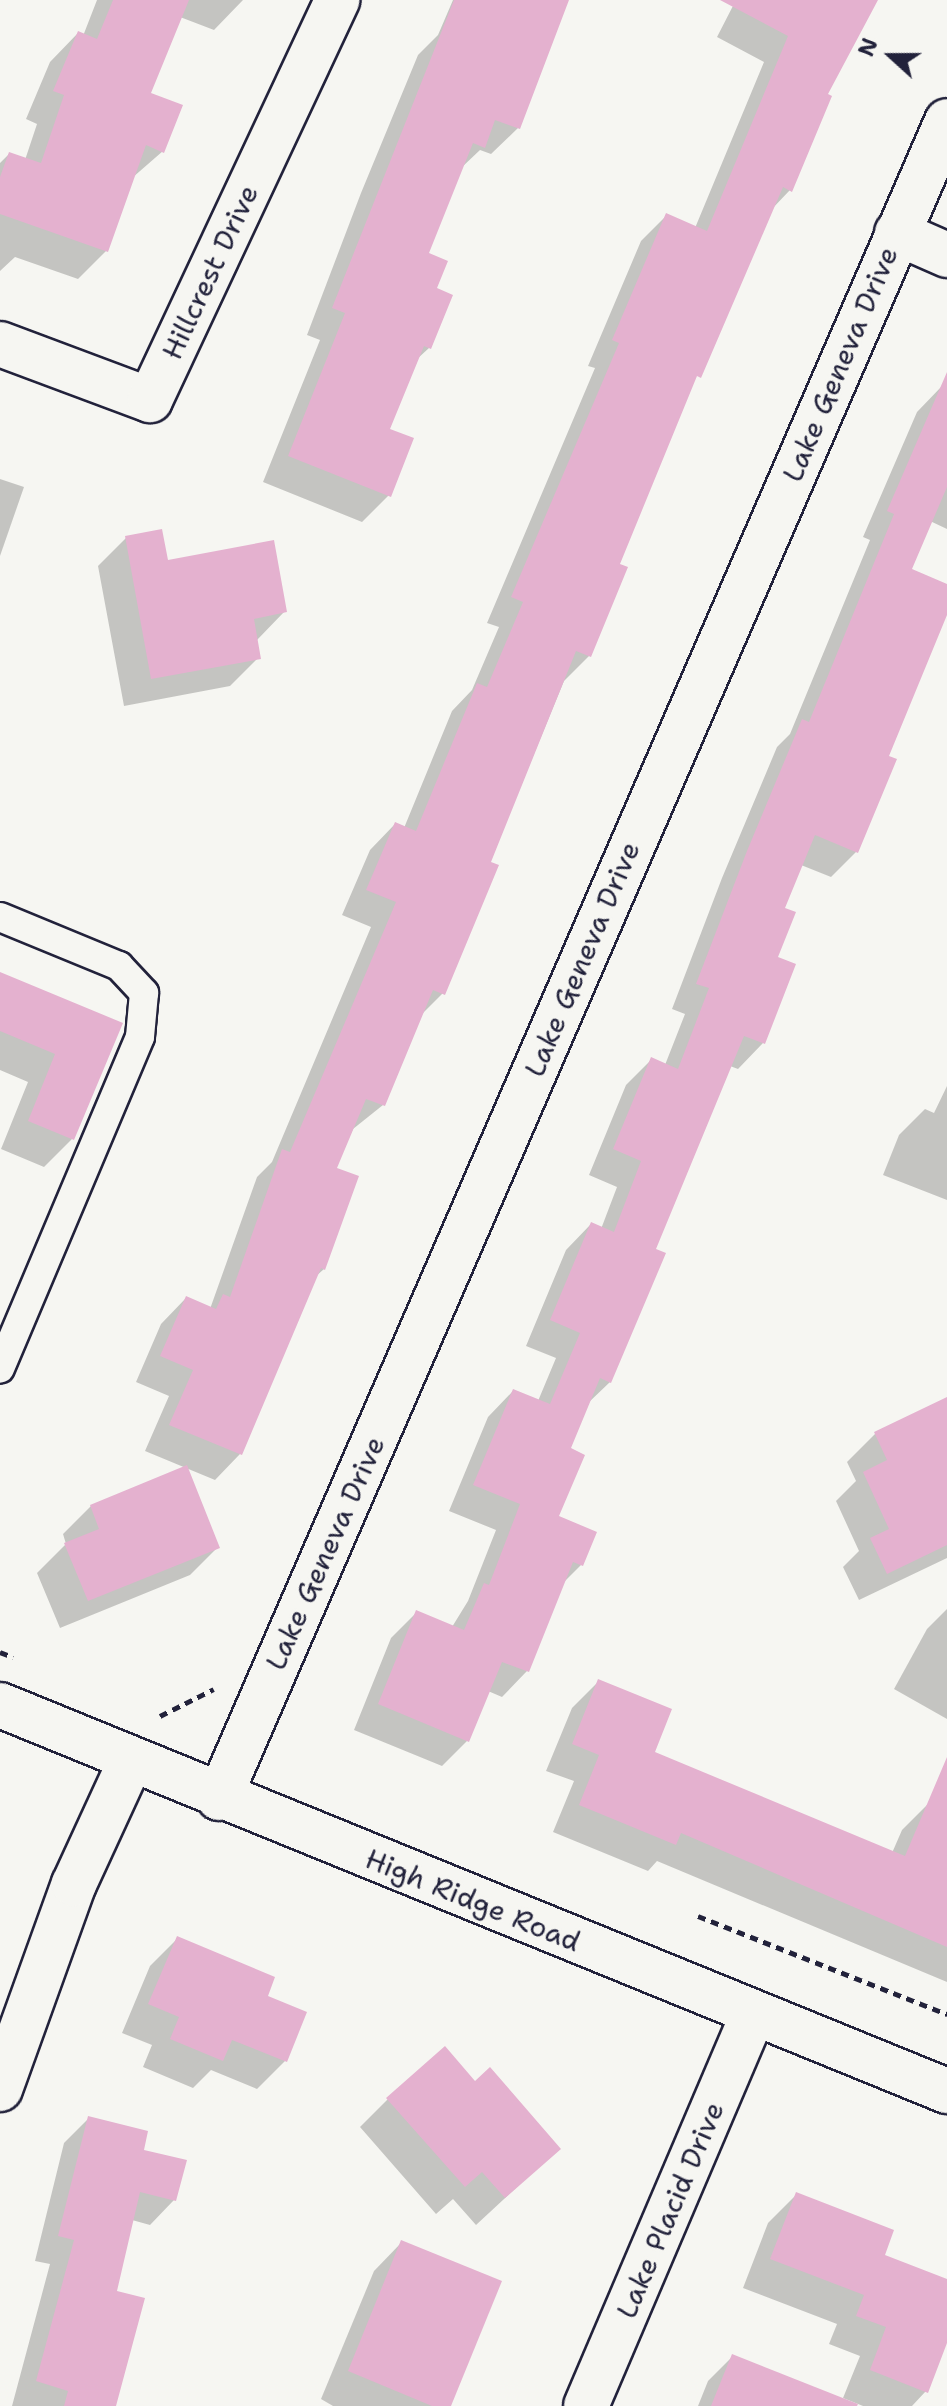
<!DOCTYPE html>
<style>
body{margin:0}
#map{position:relative;width:947px;height:2406px;overflow:hidden;background:#f6f6f2;font-family:"Shantell Sans",sans-serif}
div>[style]{position:absolute}
.shadow>*{inset:0;background:#0003}
.building>*{inset:0;background:#e4b1cf}
.path>*{height:5px;margin-top:-2.5px;transform-origin:0;background:repeating-linear-gradient(90deg,#22223b 0 8px,transparent 0 14px)}
.roads{filter:drop-shadow(2px 0 #22223b) drop-shadow(-2px 0 #22223b) drop-shadow(0 2px #22223b) drop-shadow(0 -2px #22223b)}
.service>*{height:28px;margin:-14px;padding:0 14px;transform-origin:14px;border-radius:14px;background:#f6f6f2}
.minor>*{height:44px;margin:-22px;padding:0 22px;transform-origin:22px;border-radius:22px;background:#f6f6f2}
.tertiary>*{height:44px;margin:-22px;padding:0 22px;transform-origin:22px;border-radius:22px;background:#f6f6f2}
span{translate:-50% -50%;white-space:nowrap;text-align:center;line-height:1.15;-webkit-text-stroke:6px #f6f6f2;paint-order:stroke}
.street-label{font-size:28px;color:#22223b}
.north{position:absolute;left:851px;top:16px;width:80px;height:80px;-webkit-text-stroke:6px #f6f6f2;paint-order:stroke;rotate:291deg;font-size:22px;font-weight:700;line-height:32px;text-align:center;color:#22223b}
.north::after{content:'';display:block;margin:auto;width:28px;height:36px;background:#22223b;clip-path:polygon(50% 0,100% 100%,50% 72%,0 100%)}
</style>
<div id="map">
<div class="shadow">
<div style="clip-path:polygon(97px 0,243px 0,214px 30px,180px 17px,148px 94px,163px 151px,132px 178px,106px 251px,78px 279px,15px 257px,0 271px,0 163px,9px 154px,25px 160px,37px 124px,26px 119px,50px 62px,78px 33px,83px 36px)"></div>
<div style="clip-path:polygon(453px 0,568px 0,518px 128px,491px 154px,480px 150px,460px 169px,426px 254px,434px 289px,429px 348px,416px 360px,388px 431px,389px 495px,362px 522px,263px 482px,320px 340px,307px 335px,361px 193px,418px 55px,438px 35px)"></div>
<div style="clip-path:polygon(736px 0,875px 0,825px 95px,790px 190px,771px 210px,691px 384px,617px 565px,589px 656px,564px 681px,489px 863px,443px 993px,419px 1017px,383px 1105px,353px 1129px,334px 1169px,324px 1269px,315px 1277px,240px 1454px,215px 1480px,186px 1468px,218px 1547px,190px 1575px,60px 1628px,37px 1573px,66px 1544px,63px 1534px,91px 1506px,186px 1468px,145px 1451px,169px 1396px,136px 1382px,161px 1324px,186px 1298px,210px 1309px,257px 1177px,272px 1162px,371px 927px,342px 915px,370px 850px,395px 824px,404px 828px,452px 711px,472px 690px,499px 627px,487px 623px,595px 368px,588px 366px,641px 241px,666px 216px,695px 228px,764px 62px,717px 37px)"></div>
<div style="clip-path:polygon(942px 386px,947px 388px,947px 529px,930px 521px,909px 570px,947px 586px,947px 610px,887px 757px,856px 852px,831px 877px,801px 865px,783px 909px,763px 1043px,738px 1069px,730px 1066px,654px 1250px,610px 1382px,586px 1405px,568px 1449px,556px 1517px,581px 1565px,562px 1584px,527px 1671px,502px 1697px,488px 1691px,468px 1740px,442px 1766px,354px 1730px,391px 1638px,416px 1613px,452px 1627px,468px 1601px,496px 1530px,449px 1511px,488px 1417px,513px 1391px,538px 1401px,556px 1358px,526px 1346px,566px 1250px,591px 1224px,601px 1229px,617px 1187px,589px 1175px,626px 1085px,651px 1060px,665px 1065px,685px 1014px,672px 1009px,722px 878px,777px 747px,790px 734px,870px 540px,863px 537px,917px 412px)"></div>
<div style="clip-path:polygon(0 479px,24px 487px,0 556px)"></div>
<div style="clip-path:polygon(126px 538px,166px 562px,285px 611px,257px 640px,258px 658px,230px 686px,124px 706px,98px 566px)"></div>
<div style="clip-path:polygon(0 974px,120px 1024px,72px 1139px,44px 1167px,1px 1149px,28px 1082px,0 1070px)"></div>
<div style="clip-path:polygon(947px 1086px,947px 1200px,883px 1175px,899px 1135px,925px 1109px,934px 1113px)"></div>
<div style="clip-path:polygon(939px 1403px,947px 1421px,947px 1558px,859px 1600px,843px 1567px,859px 1551px,836px 1501px,856px 1481px,847px 1462px,875px 1434px)"></div>
<div style="clip-path:polygon(947px 1609px,947px 1719px,894px 1689px,927px 1629px)"></div>
<div style="clip-path:polygon(599px 1681px,652px 1753px,892px 1853px,902px 1830px,928px 1804px,947px 1812px,947px 1982px,657px 1861px,648px 1871px,553px 1832px,574px 1781px,546px 1771px,572px 1708px)"></div>
<div style="clip-path:polygon(178px 1938px,265px 1997px,285px 2061px,257px 2089px,211px 2070px,193px 2088px,143px 2067px,152px 2045px,122px 2033px,150px 1966px)"></div>
<div style="clip-path:polygon(475px 2084px,558px 2149px,476px 2225px,453px 2199px,436px 2214px,360px 2127px,388px 2099px)"></div>
<div style="clip-path:polygon(89px 2118px,141px 2151px,174px 2200px,150px 2225px,132px 2220px,114px 2292px,114px 2406px,12px 2406px,50px 2264px,35px 2261px,64px 2143px)"></div>
<div style="clip-path:polygon(797px 2194px,882px 2256px,947px 2281px,947px 2338px,926px 2391px,912px 2406px,863px 2406px,843px 2398px,860px 2356px,829px 2344px,837px 2324px,743px 2288px,768px 2223px)"></div>
<div style="clip-path:polygon(402px 2242px,448px 2406px,333px 2406px,321px 2399px,374px 2271px)"></div>
<div style="clip-path:polygon(733px 2356px,781px 2406px,698px 2406px,708px 2381px)"></div>
</div>
<div class="building">
<div style="clip-path:polygon(113px 0,189px 0,151px 93px,183px 105px,164px 153px,146px 145px,108px 252px,0 214px,0 177px,9px 152px,41px 163px,64px 95px,53px 91px,78px 31px,97px 39px)"></div>
<div style="clip-path:polygon(454px 0,569px 0,520px 129px,495px 120px,485px 148px,473px 143px,429px 253px,448px 261px,437px 288px,453px 295px,431px 349px,424px 346px,390px 429px,414px 438px,391px 497px,288px 456px,345px 313px,332px 308px)"></div>
<div style="clip-path:polygon(720px 0,878px 0,828px 94px,832px 96px,792px 192px,783px 187px,701px 378px,697px 376px,620px 564px,628px 567px,591px 657px,576px 651px,491px 862px,499px 865px,445px 995px,433px 990px,385px 1106px,366px 1099px,337px 1168px,359px 1176px,325px 1270px,321px 1268px,242px 1455px,169px 1425px,193px 1370px,160px 1356px,186px 1296px,216px 1309px,223px 1294px,230px 1297px,282px 1149px,290px 1152px,396px 902px,366px 890px,395px 822px,416px 831px,477px 683px,487px 687px,523px 602px,511px 597px,619px 343px,612px 340px,666px 213px,707px 231px,788px 36px)"></div>
<div style="clip-path:polygon(947px 372px,947px 487px,912px 569px,947px 584px,947px 615px,889px 756px,897px 759px,858px 853px,815px 835px,785px 908px,796px 912px,778px 957px,796px 964px,765px 1044px,744px 1036px,656px 1249px,666px 1253px,611px 1383px,600px 1378px,571px 1448px,585px 1455px,559px 1516px,597px 1532px,583px 1566px,573px 1562px,529px 1672px,502px 1662px,469px 1742px,378px 1704px,416px 1610px,464px 1630px,484px 1583px,489px 1585px,520px 1504px,473px 1485px,513px 1389px,550px 1404px,580px 1333px,550px 1320px,591px 1222px,614px 1232px,641px 1161px,613px 1149px,651px 1057px,678px 1069px,709px 988px,696px 984px,747px 851px,802px 719px,809px 722px,894px 514px,887px 511px)"></div>
<div style="clip-path:polygon(162px 529px,168px 560px,274px 540px,287px 612px,254px 619px,261px 659px,151px 679px,125px 536px)"></div>
<div style="clip-path:polygon(0 972px,123px 1023px,74px 1140px,28px 1121px,55px 1054px,0 1031px)"></div>
<div style="clip-path:polygon(947px 1397px,947px 1545px,887px 1574px,870px 1538px,889px 1529px,863px 1472px,887px 1460px,874px 1432px)"></div>
<div style="clip-path:polygon(187px 1465px,220px 1548px,88px 1601px,64px 1543px,99px 1529px,90px 1505px)"></div>
<div style="clip-path:polygon(598px 1679px,672px 1709px,655px 1752px,905px 1856px,947px 1757px,947px 1947px,681px 1833px,676px 1845px,579px 1805px,599px 1755px,572px 1744px)"></div>
<div style="clip-path:polygon(177px 1936px,275px 1977px,268px 1996px,307px 2012px,287px 2062px,232px 2040px,223px 2061px,170px 2039px,179px 2017px,148px 2004px)"></div>
<div style="clip-path:polygon(445px 2046px,475px 2081px,490px 2067px,561px 2149px,505px 2198px,482px 2172px,465px 2187px,386px 2098px)"></div>
<div style="clip-path:polygon(88px 2116px,148px 2131px,144px 2150px,187px 2160px,176px 2201px,140px 2192px,117px 2291px,145px 2298px,116px 2406px,64px 2406px,68px 2391px,36px 2381px,74px 2240px,58px 2236px)"></div>
<div style="clip-path:polygon(796px 2192px,894px 2230px,885px 2255px,947px 2279px,947px 2343px,928px 2393px,870px 2370px,886px 2327px,856px 2316px,864px 2295px,770px 2259px)"></div>
<div style="clip-path:polygon(401px 2240px,502px 2281px,451px 2406px,432px 2406px,348px 2371px)"></div>
<div style="clip-path:polygon(732px 2354px,858px 2404px,857px 2406px,711px 2406px)"></div>
</div>
<div class="path">
<div style="left:0;top:1652px;width:14px;rotate:21deg"></div>
<div style="left:160px;top:1716px;width:60px;rotate:-26.6deg"></div>
<div style="left:698px;top:1916px;width:268px;rotate:21.5deg"></div>
</div>
<div class="roads">
<div class="service">
<div style="left:0;top:917px;width:129px;rotate:22.4deg"></div>
<div style="left:119px;top:966px;width:37px;rotate:47deg"></div>
<div style="left:144px;top:993px;width:44px;rotate:95.2deg"></div>
<div style="left:140px;top:1037px;width:360px;rotate:112.9deg"></div>
</div>
<div class="minor">
<div style="left:897px;top:233px;width:55px;rotate:23.7deg"></div>
<div style="left:0;top:344px;width:160px;rotate:20.5deg"></div>
<div style="left:150px;top:400px;width:442px;rotate:-64.9deg"></div>
<div style="left:219px;top:1798px;width:1828px;rotate:-66.53deg"></div>
<div style="left:0;top:2089px;width:218px;rotate:-70.2deg"></div>
<div style="left:74px;top:1884px;width:136px;rotate:-65.3deg"></div>
<div style="left:586px;top:2406px;width:426px;rotate:-66.9deg"></div>
</div>
<div class="tertiary">
<div style="left:0;top:1705px;width:1023px;rotate:22.18deg"></div>
</div>
</div>
<div class="street-label">
<span style="left:210px;top:272px;rotate:-65deg">Hillcrest Drive</span>
<span style="left:840px;top:364px;rotate:-67deg">Lake Geneva Drive</span>
<span style="left:582px;top:959px;rotate:-67deg">Lake Geneva Drive</span>
<span style="left:325px;top:1553px;rotate:-66deg">Lake Geneva Drive</span>
<span style="left:473px;top:1900px;rotate:22deg">High Ridge Road</span>
<span style="left:670px;top:2210px;rotate:-67deg">Lake Placid Drive</span>
</div>
<div class="north">N</div>
</div>
